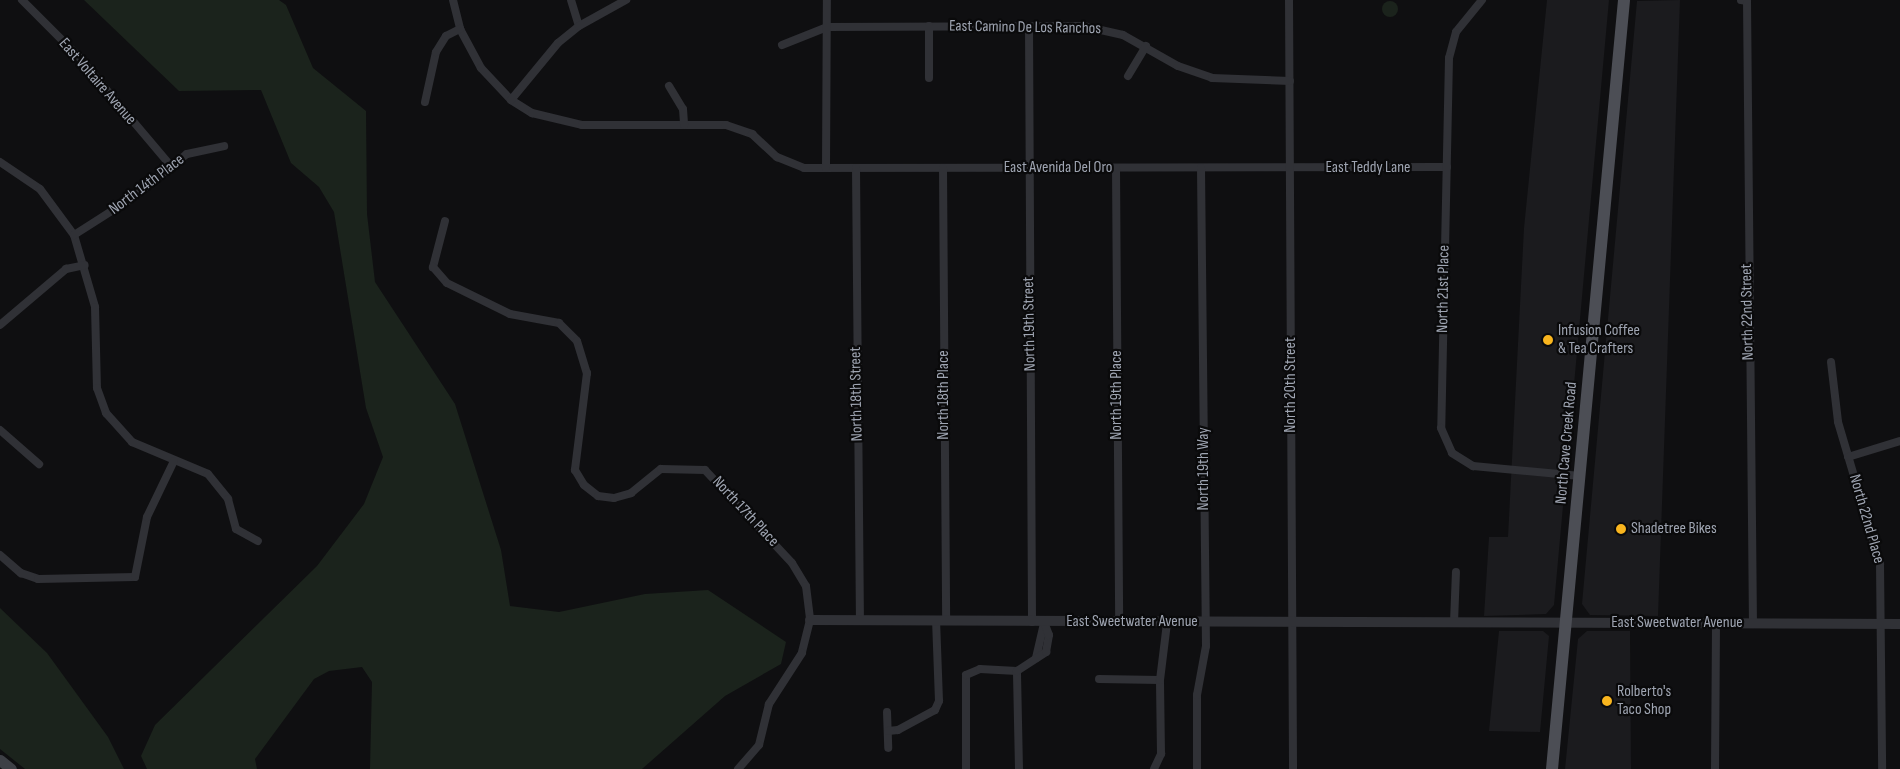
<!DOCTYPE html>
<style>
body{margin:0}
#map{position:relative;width:1900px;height:769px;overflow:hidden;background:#0f0f11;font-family:"Sofia Sans Condensed",sans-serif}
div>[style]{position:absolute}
.built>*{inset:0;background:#1b1b1e}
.green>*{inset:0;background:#1b231c}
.round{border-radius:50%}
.minor>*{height:8px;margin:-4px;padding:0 4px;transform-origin:4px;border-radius:4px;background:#303136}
.tertiary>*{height:10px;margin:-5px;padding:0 5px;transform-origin:5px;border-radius:5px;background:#303136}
.secondary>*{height:11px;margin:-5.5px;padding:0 5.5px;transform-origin:5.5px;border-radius:5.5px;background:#3e4046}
.primary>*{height:12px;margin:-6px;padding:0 6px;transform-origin:6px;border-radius:6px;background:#4c4e55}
.dots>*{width:14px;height:14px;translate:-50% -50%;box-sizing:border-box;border:2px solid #0a0a0b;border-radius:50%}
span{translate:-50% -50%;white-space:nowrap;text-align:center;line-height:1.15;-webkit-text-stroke:4.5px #0a0a0b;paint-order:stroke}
.street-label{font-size:16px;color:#9fa5b2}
.poi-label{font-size:16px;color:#9fa5b2}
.left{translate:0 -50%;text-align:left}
</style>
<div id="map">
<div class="built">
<div style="clip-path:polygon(1547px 0,1609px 0,1554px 605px,1546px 614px,1484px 616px,1489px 537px,1508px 537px,1524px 228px)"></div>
<div style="clip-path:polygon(1680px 0,1658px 616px,1590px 615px,1582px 604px,1637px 1px)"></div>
<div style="clip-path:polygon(1499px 631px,1543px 631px,1549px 636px,1540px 732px,1489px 731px)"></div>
<div style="clip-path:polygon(1587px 631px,1630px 631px,1631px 769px,1565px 769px,1578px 639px)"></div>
</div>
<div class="green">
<div style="clip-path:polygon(84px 0,279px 0,286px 5px,313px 68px,366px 111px,367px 214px,375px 282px,455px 404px,501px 550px,510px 606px,559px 612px,645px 594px,708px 590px,786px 642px,781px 664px,725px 696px,642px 769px,370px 769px,372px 682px,362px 667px,329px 671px,314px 679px,255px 759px,257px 769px,147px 769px,141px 756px,155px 725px,317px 566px,364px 504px,383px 457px,366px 408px,334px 212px,319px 187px,291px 163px,261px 90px,179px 91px)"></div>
<div class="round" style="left:1382px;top:1px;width:16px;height:16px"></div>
<div style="clip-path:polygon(0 608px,47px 653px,108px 737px,124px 769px,25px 769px,0 749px)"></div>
</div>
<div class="minor">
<div style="left:22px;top:0;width:79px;rotate:45deg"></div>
<div style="left:78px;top:56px;width:143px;rotate:49.8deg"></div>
<div style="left:453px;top:0;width:30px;rotate:76deg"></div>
<div style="left:460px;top:29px;width:44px;rotate:61.7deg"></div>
<div style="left:481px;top:68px;width:44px;rotate:46.8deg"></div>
<div style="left:511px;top:100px;width:25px;rotate:32deg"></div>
<div style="left:532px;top:113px;width:51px;rotate:13.5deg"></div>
<div style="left:582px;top:125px;width:144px"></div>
<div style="left:726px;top:125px;width:28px;rotate:19deg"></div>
<div style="left:752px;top:134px;width:34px;rotate:43deg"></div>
<div style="left:777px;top:157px;width:29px;rotate:22deg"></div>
<div style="left:804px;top:168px;width:643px;rotate:-0.09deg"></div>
<div style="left:571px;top:0;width:27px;rotate:73deg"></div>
<div style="left:1289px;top:0;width:769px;rotate:89.7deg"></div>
<div style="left:1482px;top:0;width:41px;rotate:129.1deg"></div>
<div style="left:1456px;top:32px;width:27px;rotate:105deg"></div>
<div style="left:1449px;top:58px;width:370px;rotate:91.2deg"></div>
<div style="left:1441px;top:428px;width:27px;rotate:66deg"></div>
<div style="left:1452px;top:453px;width:25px;rotate:32deg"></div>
<div style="left:1473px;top:466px;width:108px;rotate:5.3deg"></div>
<div style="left:1741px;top:0;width:6px;rotate:9deg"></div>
<div style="left:1747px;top:1px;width:622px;rotate:89.45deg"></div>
<div style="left:1029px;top:26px;width:596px;rotate:89.71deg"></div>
<div style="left:782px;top:45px;width:48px;rotate:-21.8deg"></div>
<div style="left:827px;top:27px;width:256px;rotate:-0.2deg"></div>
<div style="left:1083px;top:26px;width:41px;rotate:12.7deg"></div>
<div style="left:1123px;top:35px;width:63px;rotate:29.4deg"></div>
<div style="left:1178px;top:66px;width:36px;rotate:19deg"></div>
<div style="left:1212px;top:78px;width:78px;rotate:2.2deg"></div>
<div style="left:1128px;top:76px;width:35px;rotate:-59deg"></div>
<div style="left:929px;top:78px;width:52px;rotate:-90deg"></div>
<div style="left:669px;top:86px;width:27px;rotate:59deg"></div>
<div style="left:683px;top:109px;width:16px;rotate:86deg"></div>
<div style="left:511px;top:100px;width:74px;rotate:-50.5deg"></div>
<div style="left:558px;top:43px;width:27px;rotate:-39deg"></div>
<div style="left:579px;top:26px;width:54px;rotate:-29deg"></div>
<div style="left:425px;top:102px;width:51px;rotate:-77.6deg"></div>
<div style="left:436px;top:52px;width:19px;rotate:-58deg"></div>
<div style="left:446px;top:36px;width:16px;rotate:-27deg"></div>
<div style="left:0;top:162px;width:48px;rotate:34deg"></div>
<div style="left:40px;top:189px;width:57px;rotate:53.5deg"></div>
<div style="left:74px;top:235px;width:75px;rotate:73.7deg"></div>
<div style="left:95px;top:307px;width:81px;rotate:88.6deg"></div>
<div style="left:97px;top:388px;width:27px;rotate:70deg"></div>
<div style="left:106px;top:413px;width:39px;rotate:48deg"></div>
<div style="left:132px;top:442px;width:82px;rotate:22.8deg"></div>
<div style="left:208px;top:474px;width:32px;rotate:51deg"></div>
<div style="left:228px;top:499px;width:31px;rotate:75deg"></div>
<div style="left:236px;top:529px;width:25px;rotate:29deg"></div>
<div style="left:826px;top:168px;width:168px;rotate:-89.7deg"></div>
<div style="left:856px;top:168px;width:453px;rotate:89.5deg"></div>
<div style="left:943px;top:168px;width:453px;rotate:89.6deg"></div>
<div style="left:1116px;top:168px;width:454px;rotate:89.6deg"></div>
<div style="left:445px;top:221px;width:48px;rotate:104.6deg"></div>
<div style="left:433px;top:267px;width:21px;rotate:49deg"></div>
<div style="left:447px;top:283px;width:70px;rotate:26.2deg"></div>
<div style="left:510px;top:314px;width:50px;rotate:10.4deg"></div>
<div style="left:559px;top:323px;width:25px;rotate:45deg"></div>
<div style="left:577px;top:341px;width:34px;rotate:73deg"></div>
<div style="left:587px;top:373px;width:98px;rotate:97.1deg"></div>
<div style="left:575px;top:470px;width:17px;rotate:59deg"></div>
<div style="left:584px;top:485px;width:18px;rotate:38deg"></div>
<div style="left:598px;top:496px;width:16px;rotate:7deg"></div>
<div style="left:614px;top:498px;width:18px;rotate:-16deg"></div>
<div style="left:631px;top:493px;width:38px;rotate:-39deg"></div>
<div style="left:661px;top:469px;width:44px;rotate:1.3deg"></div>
<div style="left:705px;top:470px;width:127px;rotate:46.9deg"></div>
<div style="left:792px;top:563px;width:27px;rotate:59deg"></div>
<div style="left:806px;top:586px;width:34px;rotate:83deg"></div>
<div style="left:810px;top:620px;width:34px;rotate:104deg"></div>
<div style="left:802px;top:653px;width:61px;rotate:122.9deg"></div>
<div style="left:769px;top:704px;width:42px;rotate:103.7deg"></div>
<div style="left:759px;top:745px;width:32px;rotate:131deg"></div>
<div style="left:74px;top:235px;width:69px;rotate:-32.5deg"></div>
<div style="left:132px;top:198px;width:70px;rotate:-38.7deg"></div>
<div style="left:187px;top:154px;width:38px;rotate:-12deg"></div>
<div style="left:0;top:325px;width:87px;rotate:-40.3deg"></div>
<div style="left:66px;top:269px;width:19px;rotate:-12deg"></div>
<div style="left:1831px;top:362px;width:60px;rotate:83.3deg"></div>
<div style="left:1838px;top:422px;width:148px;rotate:73.5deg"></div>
<div style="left:1880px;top:564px;width:205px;rotate:89.4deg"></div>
<div style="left:0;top:430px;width:52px;rotate:41.1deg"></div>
<div style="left:1848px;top:457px;width:54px;rotate:-17.1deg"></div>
<div style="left:0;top:555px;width:28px;rotate:41deg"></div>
<div style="left:21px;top:573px;width:18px;rotate:19deg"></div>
<div style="left:38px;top:579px;width:97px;rotate:-1.2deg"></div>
<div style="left:135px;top:577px;width:61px;rotate:-78.7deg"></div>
<div style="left:147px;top:517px;width:62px;rotate:-64.3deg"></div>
<div style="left:1454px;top:623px;width:51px;rotate:-87.8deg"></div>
<div style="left:1036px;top:658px;width:37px;rotate:-77deg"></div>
<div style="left:1099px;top:679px;width:61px;rotate:0.9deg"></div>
<div style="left:887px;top:712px;width:36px;rotate:88deg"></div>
<div style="left:888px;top:731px;width:10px;rotate:-6deg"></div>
<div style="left:898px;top:730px;width:42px;rotate:-28.4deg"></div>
<div style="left:935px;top:710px;width:10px;rotate:-66deg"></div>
<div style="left:939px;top:701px;width:80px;rotate:-92.1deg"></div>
<div style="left:966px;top:769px;width:94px;rotate:-90deg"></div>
<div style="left:966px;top:675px;width:15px;rotate:-23deg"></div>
<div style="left:980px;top:669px;width:37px;rotate:3deg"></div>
<div style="left:1019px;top:769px;width:98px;rotate:-91.2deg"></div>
<div style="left:1017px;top:671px;width:35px;rotate:-33deg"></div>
<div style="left:1046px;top:652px;width:17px;rotate:-80deg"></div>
<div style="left:1049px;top:635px;width:14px;rotate:-111deg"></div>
<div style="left:1154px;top:769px;width:17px;rotate:-65deg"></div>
<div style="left:1161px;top:754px;width:74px;rotate:-90.8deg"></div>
<div style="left:1160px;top:680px;width:57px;rotate:-83deg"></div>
<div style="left:1197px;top:769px;width:74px;rotate:-90deg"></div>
<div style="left:1197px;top:695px;width:50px;rotate:-79.6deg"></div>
<div style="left:1206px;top:646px;width:478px;rotate:-90.6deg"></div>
<div style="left:1715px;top:769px;width:146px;rotate:-89.6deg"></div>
</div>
<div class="tertiary">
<div style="left:810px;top:620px;width:1090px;rotate:0.21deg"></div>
</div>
<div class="secondary">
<div style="left:0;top:760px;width:14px;rotate:39deg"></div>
</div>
<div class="primary">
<div style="left:1552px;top:769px;width:772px;rotate:-84.65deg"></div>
</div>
<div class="dots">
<div style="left:1548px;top:340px;background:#f9b51e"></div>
<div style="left:1621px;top:529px;background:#f9b51e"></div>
<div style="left:1607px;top:701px;background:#f9b51e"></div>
</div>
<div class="street-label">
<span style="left:1025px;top:28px;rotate:1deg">East Camino De Los Ranchos</span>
<span style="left:97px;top:82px;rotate:49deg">East Voltaire Avenue</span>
<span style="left:1058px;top:168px">East Avenida Del Oro</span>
<span style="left:1368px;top:168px">East Teddy Lane</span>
<span style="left:147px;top:185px;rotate:-37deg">North 14th Place</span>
<span style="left:1444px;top:289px;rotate:-89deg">North 21st Place</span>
<span style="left:1748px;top:312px;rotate:-91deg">North 22nd Street</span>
<span style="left:1030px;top:324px;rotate:-91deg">North 19th Street</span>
<span style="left:1291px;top:385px;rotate:-90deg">North 20th Street</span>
<span style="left:857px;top:394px;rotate:-91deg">North 18th Street</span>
<span style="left:944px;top:395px;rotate:-90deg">North 18th Place</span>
<span style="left:1117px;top:395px;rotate:-90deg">North 19th Place</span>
<span style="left:1567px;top:443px;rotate:-85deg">North Cave Creek Road</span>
<span style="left:1204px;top:469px;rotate:-90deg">North 19th Way</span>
<span style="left:745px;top:512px;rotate:47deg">North 17th Place</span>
<span style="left:1866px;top:519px;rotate:74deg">North 22nd Place</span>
<span style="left:1132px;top:622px">East Sweetwater Avenue</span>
<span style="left:1677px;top:623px">East Sweetwater Avenue</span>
</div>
<div class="poi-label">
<span class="left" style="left:1558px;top:340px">Infusion Coffee<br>&amp; Tea Crafters</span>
<span class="left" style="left:1631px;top:529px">Shadetree Bikes</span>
<span class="left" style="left:1617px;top:701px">Rolberto's<br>Taco Shop</span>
</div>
</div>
